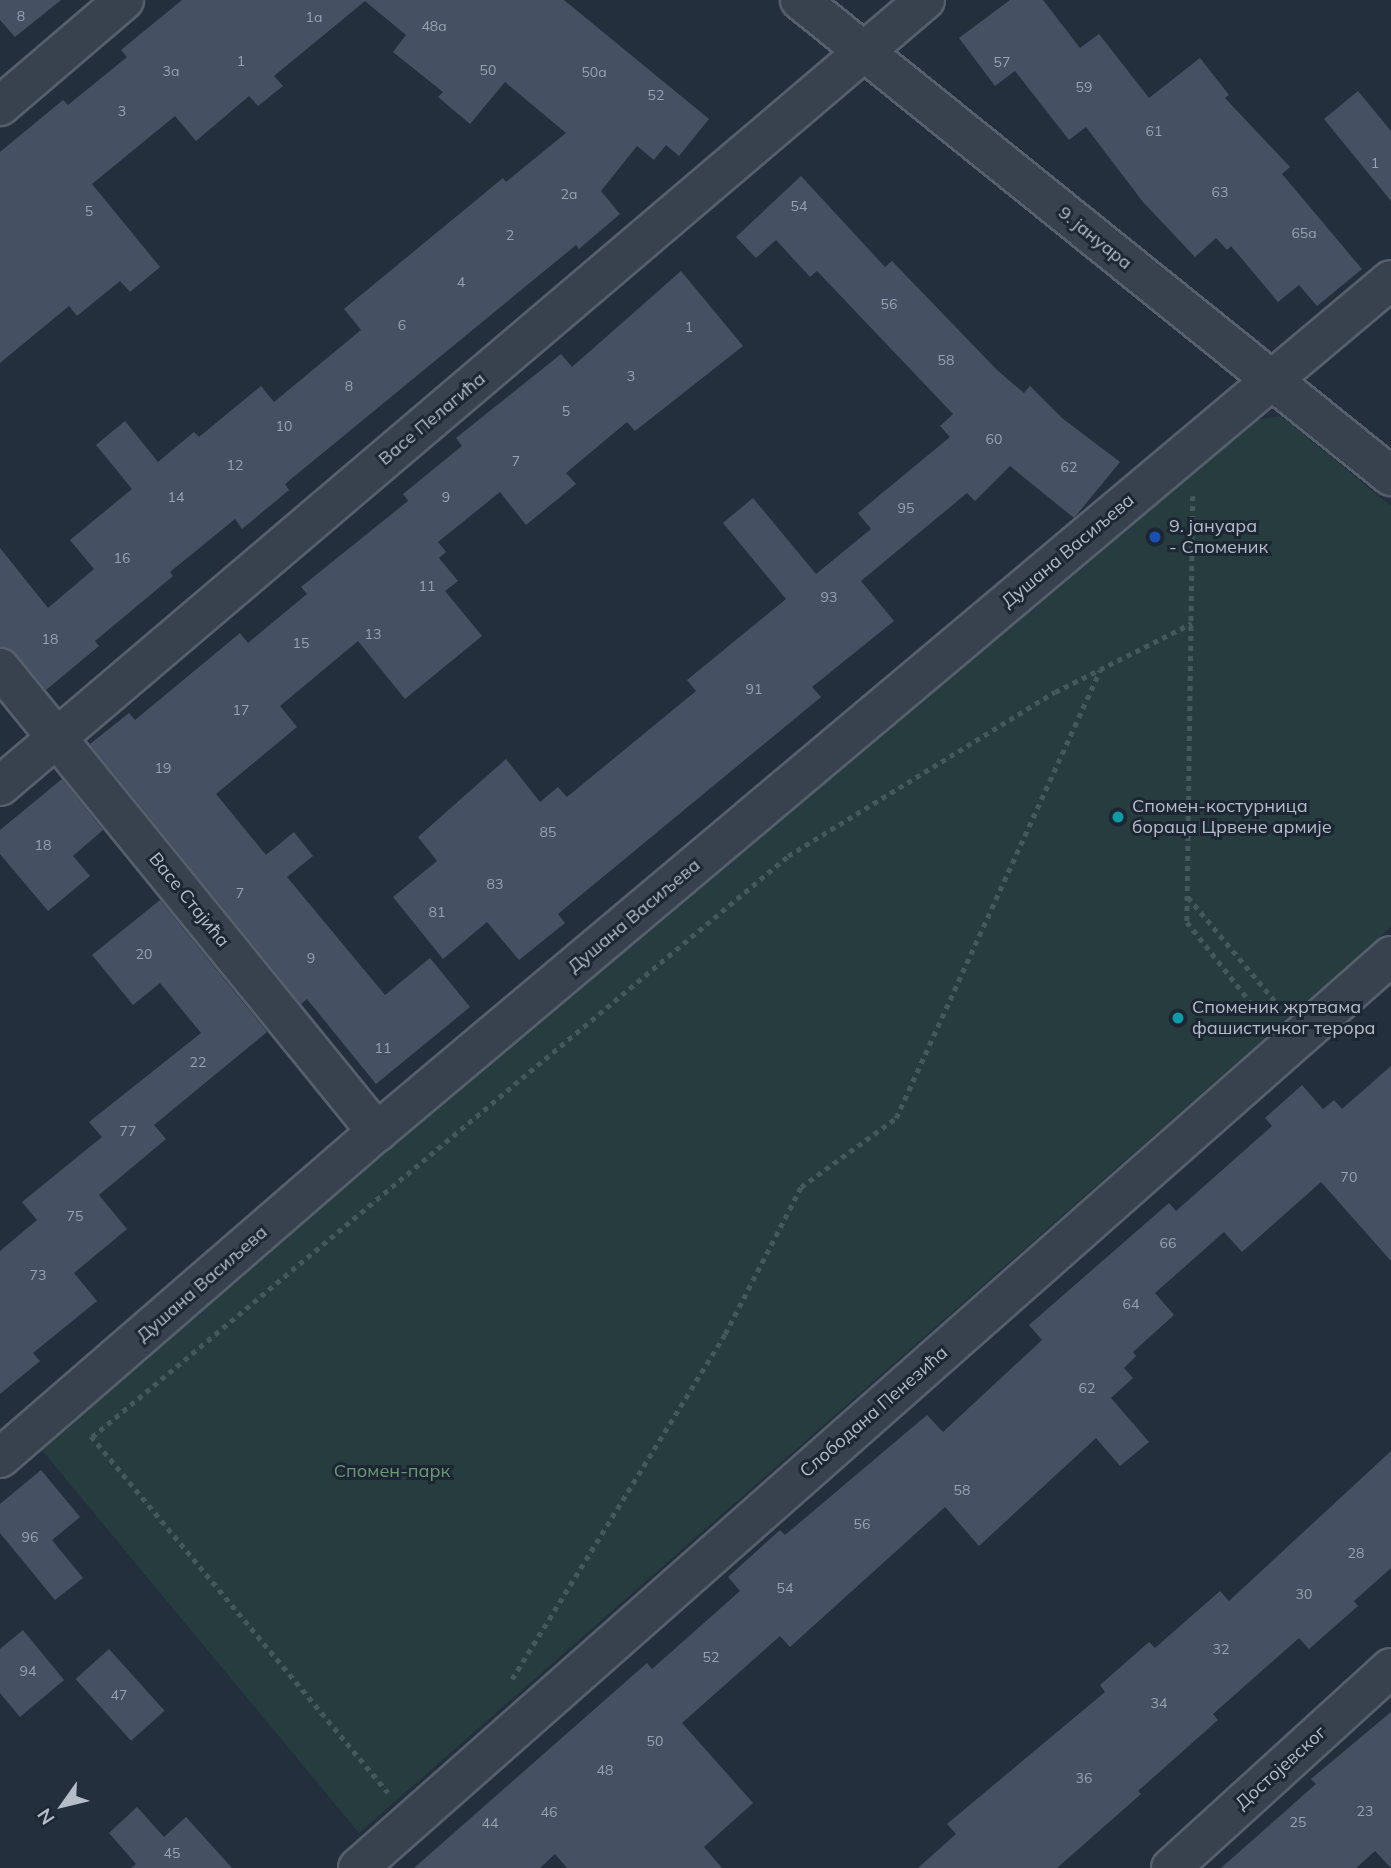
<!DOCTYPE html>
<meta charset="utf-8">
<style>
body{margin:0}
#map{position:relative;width:1391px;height:1868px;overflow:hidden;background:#242f3e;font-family:Mulish,sans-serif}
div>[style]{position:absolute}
.green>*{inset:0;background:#263c3f}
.building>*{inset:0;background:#455162;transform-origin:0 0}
.path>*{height:4.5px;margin-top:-2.25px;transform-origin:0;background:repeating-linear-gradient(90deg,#44595c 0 5px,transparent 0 10px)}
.roads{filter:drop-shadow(2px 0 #565f6c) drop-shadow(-2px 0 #565f6c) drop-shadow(0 2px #565f6c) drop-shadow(0 -2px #565f6c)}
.minor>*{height:38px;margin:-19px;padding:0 19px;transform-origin:19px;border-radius:19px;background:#38414e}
.dots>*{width:19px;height:19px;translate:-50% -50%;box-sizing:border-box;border:4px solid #1d2633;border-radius:50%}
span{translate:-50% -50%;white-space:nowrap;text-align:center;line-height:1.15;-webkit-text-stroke:6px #1d2633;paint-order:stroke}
.number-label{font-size:14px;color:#98a1af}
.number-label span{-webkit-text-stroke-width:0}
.street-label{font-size:18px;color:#b4bcc9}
.poi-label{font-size:18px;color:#b4bcc9}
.left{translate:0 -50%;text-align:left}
.park-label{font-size:18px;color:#6b9a76}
.north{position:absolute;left:28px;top:1770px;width:70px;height:70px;-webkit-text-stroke:5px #1d2633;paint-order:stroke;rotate:236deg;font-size:19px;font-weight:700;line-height:28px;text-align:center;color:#b4bcc9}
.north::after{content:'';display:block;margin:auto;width:24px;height:32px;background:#b4bcc9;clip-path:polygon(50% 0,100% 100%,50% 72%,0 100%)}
</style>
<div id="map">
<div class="green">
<div style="clip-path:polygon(1281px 416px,1391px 506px,1391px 927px,359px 1833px,36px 1443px,1254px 420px)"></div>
</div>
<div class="building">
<div style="clip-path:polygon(0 0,61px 0,15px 37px,0 20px)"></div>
<div style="clip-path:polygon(182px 0,564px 0,709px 119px,679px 156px,666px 145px,654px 160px,637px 146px,601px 191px,620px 214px,579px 249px,576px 245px,285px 484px,289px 490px,242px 529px,235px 519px,170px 572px,173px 576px,95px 641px,99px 646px,46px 690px,16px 654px,0 647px,0 548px,48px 608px,94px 569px,70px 540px,132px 489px,96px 445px,125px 421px,158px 462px,194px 432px,199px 437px,261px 386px,274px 402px,361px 330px,344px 309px,503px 178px,506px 182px,566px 133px,505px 82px,470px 124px,438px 97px,443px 92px,393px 52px,406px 35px,365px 1px,274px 76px,283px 86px,258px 106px,249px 96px,196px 141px,175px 116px,92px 184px,160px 267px,130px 292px,120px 281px,77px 316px,69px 306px,0 363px,0 152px,63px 100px,68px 105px,127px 57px,121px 50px)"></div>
<div style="clip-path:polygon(1010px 0,1043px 0,1080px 48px,1099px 34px,1149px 98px,1200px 58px,1229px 95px,1225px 98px,1290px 167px,1282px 174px,1362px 269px,1317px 306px,1299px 285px,1278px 302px,1231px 246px,1227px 250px,1216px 238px,1195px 257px,1143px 202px,1086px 127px,1069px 140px,1015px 71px,995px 86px,959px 38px)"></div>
<div style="clip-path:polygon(1358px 91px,1391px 131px,1391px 201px,1324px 119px)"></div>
<div style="clip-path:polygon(801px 176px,885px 267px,892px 261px,997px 370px,1024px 393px,1030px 386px,1062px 418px,1120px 462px,1074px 518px,1010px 466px,975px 501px,967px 493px,861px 581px,894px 621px,812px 687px,821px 697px,558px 914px,565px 923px,519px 960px,487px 922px,443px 959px,393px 897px,437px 861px,418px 837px,506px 759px,540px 802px,558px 787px,567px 797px,696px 691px,687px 680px,786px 599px,723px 523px,753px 498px,816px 574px,871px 529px,858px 513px,950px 437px,940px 426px,953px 414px,817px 271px,810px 277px,776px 240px,756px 258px,736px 237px)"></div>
<div style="clip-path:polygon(681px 271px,743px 346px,635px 431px,627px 422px,566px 473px,576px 484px,526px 525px,500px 492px,438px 542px,446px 552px,439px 558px,458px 581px,445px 591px,482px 636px,405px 699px,358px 641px,280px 706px,297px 727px,216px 794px,266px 855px,294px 832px,313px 856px,287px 877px,385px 995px,430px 958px,470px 1007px,376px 1084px,307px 999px,301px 1004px,90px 744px,129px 713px,135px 720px,240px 633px,248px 643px,307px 594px,301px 587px,408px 501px,403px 494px,462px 446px,456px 438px,561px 354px,572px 367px)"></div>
<div style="clip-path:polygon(62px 779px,103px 830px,73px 856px,90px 876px,48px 911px,0 854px,0 830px)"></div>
<div style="clip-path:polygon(160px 900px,267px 1032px,154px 1125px,166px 1139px,99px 1195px,127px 1229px,74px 1273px,97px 1301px,33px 1353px,40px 1361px,0 1394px,0 1251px,37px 1220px,22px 1202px,102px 1137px,89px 1122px,201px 1033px,160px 983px,133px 1005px,92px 955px)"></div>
<div style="clip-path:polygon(1391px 1066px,1391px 1261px,1321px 1182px,1242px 1252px,1224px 1232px,1155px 1293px,1174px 1315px,1133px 1352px,1136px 1356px,1124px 1368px,1133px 1378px,1111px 1398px,1149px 1442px,1120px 1466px,1096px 1438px,979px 1546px,945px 1507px,790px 1647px,780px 1636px,682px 1723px,753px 1803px,704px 1847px,722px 1868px,567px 1868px,555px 1854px,540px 1868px,414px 1868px,647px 1663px,652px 1669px,740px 1591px,728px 1577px,780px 1530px,785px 1535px,927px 1415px,943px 1432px,1042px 1340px,1029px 1325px,1169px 1203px,1176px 1211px,1272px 1126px,1265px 1118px,1302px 1085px,1323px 1109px,1334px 1100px,1342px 1109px)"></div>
<div style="clip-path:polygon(1391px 1451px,1391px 1568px,1354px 1601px,1358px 1606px,1309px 1649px,1299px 1638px,1213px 1714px,1218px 1720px,1138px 1791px,1141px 1794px,1057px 1868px,918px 1868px,956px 1834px,947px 1824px,1105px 1692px,1100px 1685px,1149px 1642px,1155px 1648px,1220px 1591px,1229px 1601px)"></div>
<div style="clip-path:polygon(41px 1470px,80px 1517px,52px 1540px,83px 1578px,55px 1600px,0 1533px,0 1504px)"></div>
<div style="clip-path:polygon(23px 1630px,64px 1680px,20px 1717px,0 1693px,0 1649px)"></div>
<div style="left:109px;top:1649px;width:83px;height:45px;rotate:48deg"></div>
<div style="clip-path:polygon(1391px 1712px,1391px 1868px,1375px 1851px,1356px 1868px,1221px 1868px,1316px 1784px,1311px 1779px)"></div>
<div style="clip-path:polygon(137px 1807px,164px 1837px,186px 1817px,232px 1868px,131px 1868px,136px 1864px,109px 1833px)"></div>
</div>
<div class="path">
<div style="left:1193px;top:496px;width:426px;rotate:90.8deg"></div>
<div style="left:1187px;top:922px;width:105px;rotate:51.6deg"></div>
<div style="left:1188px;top:897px;width:142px;rotate:50.1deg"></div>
<div style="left:91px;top:1436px;width:464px;rotate:50.2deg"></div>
<div style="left:92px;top:1437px;width:907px;rotate:-39.85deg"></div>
<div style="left:788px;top:856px;width:313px;rotate:-31.6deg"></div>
<div style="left:1055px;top:692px;width:153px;rotate:-26.7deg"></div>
<div style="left:512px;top:1679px;width:405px;rotate:-58.3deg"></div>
<div style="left:725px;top:1334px;width:165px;rotate:-62.7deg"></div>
<div style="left:801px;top:1187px;width:117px;rotate:-36deg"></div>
<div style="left:896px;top:1118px;width:492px;rotate:-65.5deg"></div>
</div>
<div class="roads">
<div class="minor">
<div style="left:800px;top:0;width:759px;rotate:38.85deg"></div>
<div style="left:0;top:106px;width:163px;rotate:-40.5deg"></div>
<div style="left:0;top:668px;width:598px;rotate:50.91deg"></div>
<div style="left:0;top:786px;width:1214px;rotate:-40.36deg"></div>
<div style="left:0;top:1458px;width:498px;rotate:-40.9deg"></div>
<div style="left:377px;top:1132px;width:1324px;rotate:-40.04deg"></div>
<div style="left:358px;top:1868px;width:1378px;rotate:-41.44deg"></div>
<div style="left:1171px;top:1868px;width:297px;rotate:-42.3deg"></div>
</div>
</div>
<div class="dots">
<div style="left:1155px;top:537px;background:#1a4fb4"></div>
<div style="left:1118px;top:817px;background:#0f9aa8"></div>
<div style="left:1178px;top:1018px;background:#0f9aa8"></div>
</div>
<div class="number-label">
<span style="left:21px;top:16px">8</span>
<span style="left:314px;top:17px">1a</span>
<span style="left:434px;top:26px">48a</span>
<span style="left:241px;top:61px">1</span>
<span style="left:1002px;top:62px">57</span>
<span style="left:488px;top:70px">50</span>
<span style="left:171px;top:71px">3a</span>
<span style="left:594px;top:72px">50a</span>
<span style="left:1084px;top:87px">59</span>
<span style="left:656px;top:95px">52</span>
<span style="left:122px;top:111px">3</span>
<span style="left:1154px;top:131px">61</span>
<span style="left:1375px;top:163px">1</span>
<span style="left:1220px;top:192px">63</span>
<span style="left:569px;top:194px">2a</span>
<span style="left:799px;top:206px">54</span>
<span style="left:89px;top:211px">5</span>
<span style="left:1304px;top:233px">65a</span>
<span style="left:510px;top:235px">2</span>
<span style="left:461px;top:282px">4</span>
<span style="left:889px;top:304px">56</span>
<span style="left:402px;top:325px">6</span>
<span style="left:689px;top:327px">1</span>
<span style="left:946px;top:360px">58</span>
<span style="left:631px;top:376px">3</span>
<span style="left:349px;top:386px">8</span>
<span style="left:566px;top:411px">5</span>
<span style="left:284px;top:426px">10</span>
<span style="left:994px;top:439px">60</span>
<span style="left:516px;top:461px">7</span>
<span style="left:235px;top:465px">12</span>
<span style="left:1069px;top:467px">62</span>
<span style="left:176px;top:497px">14</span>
<span style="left:446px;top:497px">9</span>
<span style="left:906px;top:508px">95</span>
<span style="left:122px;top:558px">16</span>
<span style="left:427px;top:586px">11</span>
<span style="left:829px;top:597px">93</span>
<span style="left:373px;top:634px">13</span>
<span style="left:50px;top:639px">18</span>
<span style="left:301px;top:643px">15</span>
<span style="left:754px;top:689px">91</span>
<span style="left:241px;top:710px">17</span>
<span style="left:163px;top:768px">19</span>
<span style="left:548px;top:832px">85</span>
<span style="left:43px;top:845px">18</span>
<span style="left:495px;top:884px">83</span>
<span style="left:240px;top:893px">7</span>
<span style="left:437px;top:912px">81</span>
<span style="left:144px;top:954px">20</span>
<span style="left:311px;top:958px">9</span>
<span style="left:383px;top:1048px">11</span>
<span style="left:198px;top:1062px">22</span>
<span style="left:128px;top:1131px">77</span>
<span style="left:1349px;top:1177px">70</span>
<span style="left:75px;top:1216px">75</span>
<span style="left:1168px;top:1243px">66</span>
<span style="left:38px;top:1275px">73</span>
<span style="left:1131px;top:1304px">64</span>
<span style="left:1087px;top:1388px">62</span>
<span style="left:962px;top:1490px">58</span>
<span style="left:862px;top:1524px">56</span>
<span style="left:30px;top:1537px">96</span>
<span style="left:1356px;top:1553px">28</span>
<span style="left:785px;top:1588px">54</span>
<span style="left:1304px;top:1594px">30</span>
<span style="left:1221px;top:1649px">32</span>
<span style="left:711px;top:1657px">52</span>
<span style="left:28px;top:1671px">94</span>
<span style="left:119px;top:1695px">47</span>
<span style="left:1159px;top:1703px">34</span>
<span style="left:655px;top:1741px">50</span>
<span style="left:605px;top:1770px">48</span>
<span style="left:1084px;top:1778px">36</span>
<span style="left:1365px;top:1811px">23</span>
<span style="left:549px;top:1812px">46</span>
<span style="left:1298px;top:1822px">25</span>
<span style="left:490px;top:1823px">44</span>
<span style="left:172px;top:1853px">45</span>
</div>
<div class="street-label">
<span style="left:1095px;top:238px;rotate:39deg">9. јануара</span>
<span style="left:432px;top:419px;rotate:-40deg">Васе Пелагића</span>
<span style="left:1068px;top:551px;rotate:-40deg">Душана Васиљева</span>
<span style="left:189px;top:900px;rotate:51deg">Васе Стајића</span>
<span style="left:634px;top:916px;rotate:-40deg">Душана Васиљева</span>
<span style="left:202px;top:1284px;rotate:-41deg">Душана Васиљева</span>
<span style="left:874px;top:1412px;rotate:-41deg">Слободана Пенезића</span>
<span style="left:1281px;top:1768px;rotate:-42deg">Достојевског</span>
</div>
<div class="poi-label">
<span class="left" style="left:1169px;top:537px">9. јануара<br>- Споменик</span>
<span class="left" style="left:1132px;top:817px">Спомен-костурница<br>бораца Црвене армије</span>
<span class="left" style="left:1192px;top:1018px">Споменик жртвама<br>фашистичког терора</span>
</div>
<div class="park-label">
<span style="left:392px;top:1471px">Спомен-парк</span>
</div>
<div class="north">N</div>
</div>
